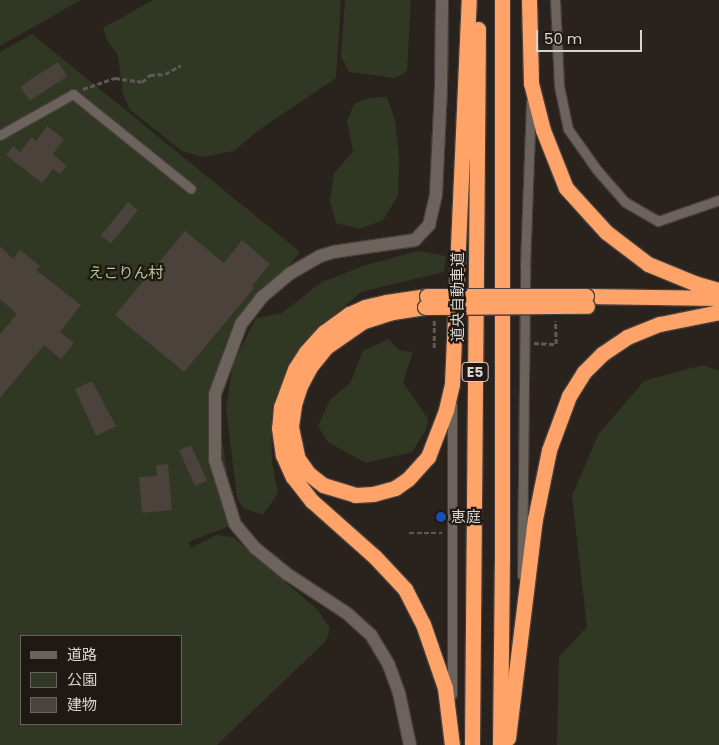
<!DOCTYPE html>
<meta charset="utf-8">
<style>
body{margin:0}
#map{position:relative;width:719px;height:745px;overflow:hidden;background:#2a221c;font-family:Poppins,"Noto Sans JP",sans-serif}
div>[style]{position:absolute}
.green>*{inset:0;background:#303723}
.building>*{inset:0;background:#4b423b;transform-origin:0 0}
.path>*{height:2.5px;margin-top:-1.25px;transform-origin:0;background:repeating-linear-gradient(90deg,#605953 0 5px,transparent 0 7.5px)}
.roads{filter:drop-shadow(1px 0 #463f3b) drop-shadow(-1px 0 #463f3b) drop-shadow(0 1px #463f3b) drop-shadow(0 -1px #463f3b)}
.service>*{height:9px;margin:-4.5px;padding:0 4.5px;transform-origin:4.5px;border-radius:4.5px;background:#6d635d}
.minor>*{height:12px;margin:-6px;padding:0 6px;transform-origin:6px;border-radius:6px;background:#6d635d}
.motorway>*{height:15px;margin:-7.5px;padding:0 7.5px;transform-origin:7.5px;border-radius:7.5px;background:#ffa369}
.bridges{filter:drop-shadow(1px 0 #463f3b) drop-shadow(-1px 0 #463f3b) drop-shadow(0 1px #463f3b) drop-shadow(0 -1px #463f3b)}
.motorway-bridge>*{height:15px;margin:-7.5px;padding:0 7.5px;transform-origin:7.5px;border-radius:7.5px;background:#ffa369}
.dots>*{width:14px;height:14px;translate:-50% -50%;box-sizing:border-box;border:2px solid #201813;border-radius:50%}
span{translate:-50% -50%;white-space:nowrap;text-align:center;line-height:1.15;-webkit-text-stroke:4.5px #201813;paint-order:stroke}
.shield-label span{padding:1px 4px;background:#201813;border:1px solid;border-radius:4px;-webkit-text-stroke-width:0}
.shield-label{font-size:14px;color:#d9d4d0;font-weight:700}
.park-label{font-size:15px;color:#b3c791}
.street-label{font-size:15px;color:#d9d4d0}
.poi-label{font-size:15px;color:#d9d4d0}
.left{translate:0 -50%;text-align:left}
.legend{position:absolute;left:20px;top:635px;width:162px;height:90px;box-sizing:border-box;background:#201813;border:1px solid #6a635f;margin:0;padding:6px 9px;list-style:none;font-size:15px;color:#d9d4d0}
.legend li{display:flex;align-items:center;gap:10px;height:25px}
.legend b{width:25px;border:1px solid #6a635f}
.scale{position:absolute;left:536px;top:30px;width:106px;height:22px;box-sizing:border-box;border:2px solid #d9d4d0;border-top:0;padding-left:6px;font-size:15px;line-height:18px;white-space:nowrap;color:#d9d4d0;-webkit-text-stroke:4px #201813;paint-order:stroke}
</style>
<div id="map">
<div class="green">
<div style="clip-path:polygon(0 0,81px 0,0 46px)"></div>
<div style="clip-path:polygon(153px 0,341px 0,336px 78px,260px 129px,234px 151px,203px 157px,182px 151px,130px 110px,123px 94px,118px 56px,107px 40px,103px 28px)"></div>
<div style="clip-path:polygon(345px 0,411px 0,407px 71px,395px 78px,349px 72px,341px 56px)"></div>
<div style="clip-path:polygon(evenodd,32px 34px,300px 252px,241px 324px,215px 394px,235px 524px,188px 542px,191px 548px,216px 535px,233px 537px,318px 610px,330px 628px,326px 641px,217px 745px,0 745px,0 52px,32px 34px,21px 636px,181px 636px,181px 724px,21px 724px,21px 636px)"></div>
<div style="clip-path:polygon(387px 97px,395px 120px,399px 158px,398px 196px,383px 220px,359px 229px,336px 223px,330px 201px,334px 173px,353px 152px,347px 121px,354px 104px,369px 98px)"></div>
<div style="clip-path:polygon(418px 251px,446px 256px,444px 272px,361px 292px,303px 342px,271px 419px,272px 462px,278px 493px,263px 515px,243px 508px,237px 498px,226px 408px,233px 363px,256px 318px,282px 313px,322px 282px,366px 265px)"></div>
<div style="clip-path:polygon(388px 339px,399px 350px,413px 352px,403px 382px,428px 419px,426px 430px,412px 452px,366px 463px,328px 442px,318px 426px,330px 400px,350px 383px,363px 351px)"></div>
<div style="clip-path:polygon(703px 365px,719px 371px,719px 745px,557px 745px,559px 657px,587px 627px,572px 496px,598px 435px,644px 381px)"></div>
</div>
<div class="building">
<div style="left:58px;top:62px;width:17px;height:45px;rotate:57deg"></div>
<div style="clip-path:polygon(47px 126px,64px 139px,53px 154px,67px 166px,60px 174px,53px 169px,42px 183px,6px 155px,13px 146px,20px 152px,32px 137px,36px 141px)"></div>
<div style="left:128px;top:202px;width:13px;height:43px;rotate:39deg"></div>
<div style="clip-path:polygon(185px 231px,224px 263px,242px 240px,270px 264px,252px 286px,254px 288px,184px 372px,115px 315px)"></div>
<div style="clip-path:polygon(0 246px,13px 259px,20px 250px,40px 266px,36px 270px,81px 305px,60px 332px,74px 343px,61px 359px,44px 345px,0 398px,0 334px,17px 314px,0 299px)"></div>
<div style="clip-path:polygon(92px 381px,116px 426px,96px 436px,75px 389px)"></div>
<div style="left:191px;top:445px;width:39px;height:13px;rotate:66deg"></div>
<div style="clip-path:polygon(168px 464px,172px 510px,142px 513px,139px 477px,157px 476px,156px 465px)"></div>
</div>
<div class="path">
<div style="left:83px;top:89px;width:34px;rotate:-19deg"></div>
<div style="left:115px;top:78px;width:27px;rotate:8deg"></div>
<div style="left:142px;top:82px;width:11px;rotate:-41deg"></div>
<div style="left:150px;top:75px;width:15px;rotate:-4deg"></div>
<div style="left:165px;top:74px;width:18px;rotate:-29deg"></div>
<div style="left:534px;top:343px;width:22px;rotate:3deg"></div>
<div style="left:556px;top:344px;width:23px;rotate:-92deg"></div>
<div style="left:434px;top:348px;width:28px;rotate:-90deg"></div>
<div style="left:409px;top:533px;width:33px"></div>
</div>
<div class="roads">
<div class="service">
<div style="left:555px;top:0;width:86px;rotate:87.3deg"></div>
<div style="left:559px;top:86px;width:44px;rotate:78.2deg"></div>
<div style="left:568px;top:129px;width:50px;rotate:54.7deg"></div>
<div style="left:597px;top:170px;width:43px;rotate:48.8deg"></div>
<div style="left:625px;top:202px;width:38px;rotate:30deg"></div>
<div style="left:658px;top:221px;width:65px;rotate:-19deg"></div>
<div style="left:0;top:135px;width:84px;rotate:-29.3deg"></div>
<div style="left:73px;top:94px;width:151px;rotate:38.8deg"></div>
<div style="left:452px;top:405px;width:289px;rotate:90deg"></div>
<div style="left:522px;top:575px;width:309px;rotate:-89.4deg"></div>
<div style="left:525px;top:266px;width:165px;rotate:-87.9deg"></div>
</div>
<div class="minor">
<div style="left:410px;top:745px;width:53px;rotate:-101.9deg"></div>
<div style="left:399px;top:693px;width:30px;rotate:-110deg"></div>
<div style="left:389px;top:665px;width:35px;rotate:-121deg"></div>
<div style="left:371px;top:635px;width:31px;rotate:-138deg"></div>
<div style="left:348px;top:614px;width:73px;rotate:-146.7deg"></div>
<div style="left:287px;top:574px;width:41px;rotate:-140.9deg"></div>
<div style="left:255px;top:548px;width:31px;rotate:-130deg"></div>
<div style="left:235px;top:524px;width:67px;rotate:-107.4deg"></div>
<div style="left:215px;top:460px;width:66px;rotate:-90deg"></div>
<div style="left:215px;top:394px;width:75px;rotate:-69.6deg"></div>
<div style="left:241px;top:324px;width:34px;rotate:-52deg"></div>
<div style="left:262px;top:297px;width:35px;rotate:-40deg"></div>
<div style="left:289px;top:274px;width:36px;rotate:-30deg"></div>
<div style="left:320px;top:256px;width:14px;rotate:-17deg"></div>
<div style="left:333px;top:252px;width:83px;rotate:-8.3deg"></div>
<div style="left:415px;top:240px;width:21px;rotate:-47deg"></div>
<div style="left:429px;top:225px;width:32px;rotate:-77deg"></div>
<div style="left:436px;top:194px;width:107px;rotate:-87.3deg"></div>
<div style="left:441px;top:87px;width:87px;rotate:-89.3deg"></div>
</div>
<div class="motorway">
<div style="left:529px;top:0;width:83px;rotate:88.6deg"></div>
<div style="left:531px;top:83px;width:49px;rotate:75.7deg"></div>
<div style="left:543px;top:130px;width:62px;rotate:68.4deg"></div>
<div style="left:566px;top:188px;width:59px;rotate:47.7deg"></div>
<div style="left:606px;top:232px;width:53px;rotate:37.3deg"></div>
<div style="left:648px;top:264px;width:50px;rotate:22.4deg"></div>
<div style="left:694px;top:283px;width:26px;rotate:16deg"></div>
<div style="left:427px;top:296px;width:41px;rotate:171.7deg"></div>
<div style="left:386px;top:302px;width:22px;rotate:167deg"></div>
<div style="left:365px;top:307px;width:17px;rotate:156deg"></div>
<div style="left:349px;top:314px;width:31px;rotate:144deg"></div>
<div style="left:324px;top:332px;width:27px;rotate:132deg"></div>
<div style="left:306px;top:352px;width:20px;rotate:123deg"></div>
<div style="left:295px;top:369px;width:40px;rotate:110.2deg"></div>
<div style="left:281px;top:407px;width:21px;rotate:95deg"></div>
<div style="left:279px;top:428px;width:27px;rotate:82deg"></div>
<div style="left:283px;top:455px;width:24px;rotate:66deg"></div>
<div style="left:293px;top:477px;width:31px;rotate:52deg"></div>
<div style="left:312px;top:501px;width:84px;rotate:41.6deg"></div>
<div style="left:375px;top:557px;width:44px;rotate:46.8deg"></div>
<div style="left:405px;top:589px;width:39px;rotate:63deg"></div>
<div style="left:423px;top:624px;width:68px;rotate:71deg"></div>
<div style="left:445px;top:688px;width:57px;rotate:83deg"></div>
<div style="left:586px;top:296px;width:133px;rotate:0.9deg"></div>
<div style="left:425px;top:307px;width:33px;rotate:171deg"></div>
<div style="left:392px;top:312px;width:32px;rotate:162deg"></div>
<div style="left:362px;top:322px;width:44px;rotate:145.2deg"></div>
<div style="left:326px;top:347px;width:26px;rotate:129deg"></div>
<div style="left:310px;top:367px;width:21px;rotate:118deg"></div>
<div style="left:300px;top:386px;width:20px;rotate:108deg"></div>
<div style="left:294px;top:405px;width:22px;rotate:98deg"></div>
<div style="left:291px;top:427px;width:33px;rotate:78deg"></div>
<div style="left:298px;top:459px;width:19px;rotate:54deg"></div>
<div style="left:309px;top:474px;width:18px;rotate:38deg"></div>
<div style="left:323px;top:485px;width:34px;rotate:17deg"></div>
<div style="left:355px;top:495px;width:18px;rotate:-3deg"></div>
<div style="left:373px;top:494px;width:23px;rotate:-15deg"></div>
<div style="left:395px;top:488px;width:16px;rotate:-35deg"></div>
<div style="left:408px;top:479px;width:30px;rotate:-48deg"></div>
<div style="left:428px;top:457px;width:50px;rotate:-69deg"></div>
<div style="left:446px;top:410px;width:27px;rotate:-77deg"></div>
<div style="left:452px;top:384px;width:384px;rotate:-87.5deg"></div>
<div style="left:508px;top:738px;width:221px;rotate:-83deg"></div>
<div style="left:535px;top:519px;width:70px;rotate:-78.5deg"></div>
<div style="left:549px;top:450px;width:58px;rotate:-69.7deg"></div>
<div style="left:569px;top:396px;width:28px;rotate:-58deg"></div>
<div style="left:584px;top:372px;width:25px;rotate:-45deg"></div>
<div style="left:602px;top:354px;width:30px;rotate:-34deg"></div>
<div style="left:627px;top:337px;width:35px;rotate:-22deg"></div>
<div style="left:660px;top:324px;width:60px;rotate:-11.5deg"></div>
<div style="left:472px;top:745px;width:716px;rotate:-89.52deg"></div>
<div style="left:500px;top:745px;width:186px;rotate:-89.4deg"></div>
<div style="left:502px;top:559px;width:559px;rotate:-90deg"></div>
</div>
</div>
<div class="bridges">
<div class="motorway-bridge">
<div style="left:427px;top:296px;width:159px"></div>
<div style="left:425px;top:307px;width:162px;rotate:-0.4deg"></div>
</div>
</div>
<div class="dots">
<div style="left:441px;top:517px;background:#1a4fb4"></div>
</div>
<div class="shield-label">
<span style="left:475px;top:372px">E5</span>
</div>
<div class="park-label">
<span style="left:126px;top:273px">えこりん村</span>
</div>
<div class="street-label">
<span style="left:458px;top:297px;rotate:-90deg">道央自動車道</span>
</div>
<div class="poi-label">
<span class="left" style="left:451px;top:517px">恵庭</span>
</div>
<ul class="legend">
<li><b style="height:6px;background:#6d635d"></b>道路</li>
<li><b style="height:14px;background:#303723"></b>公園</li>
<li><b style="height:14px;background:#4b423b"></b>建物</li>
</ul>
<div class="scale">50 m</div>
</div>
